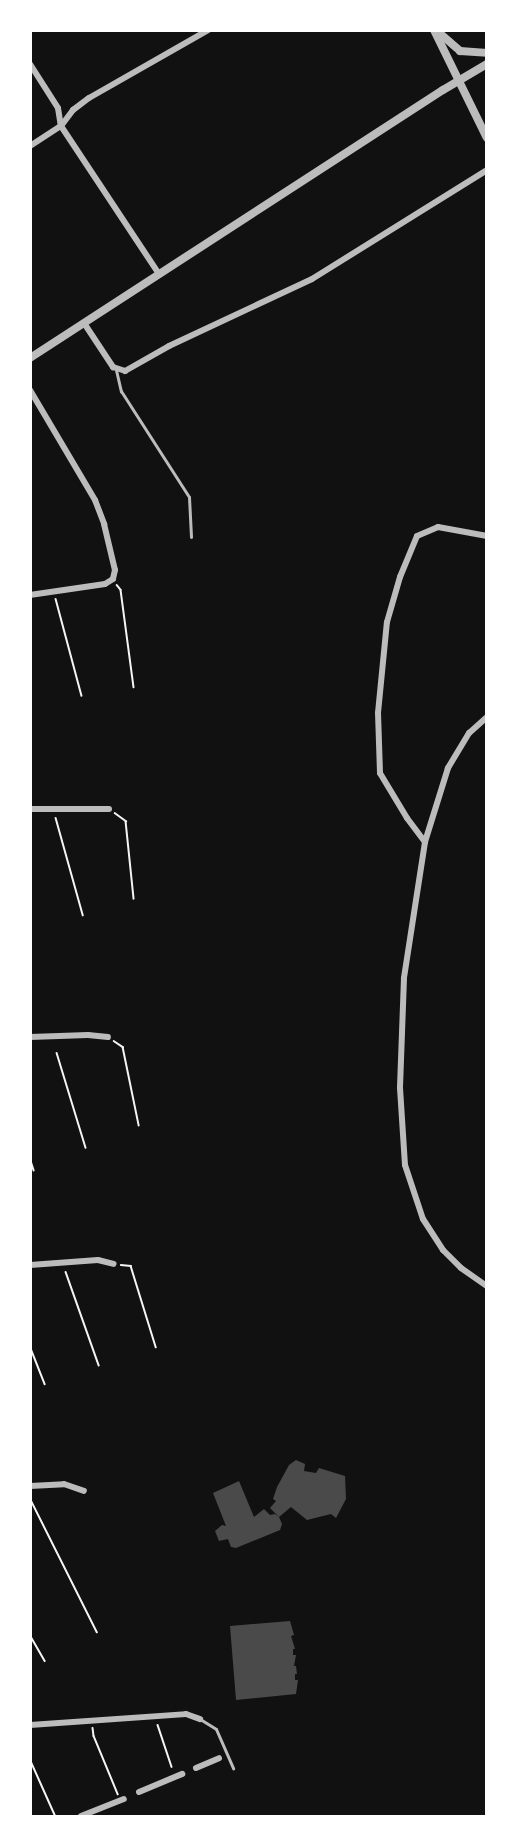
<!DOCTYPE html>
<style>
body{margin:0}
#map{position:relative;width:517px;height:1847px;overflow:hidden;background:#111;font-family:"Golos Text",sans-serif}
div>[style]{position:absolute}
.building>*{inset:0;background:#4a4a4a}
.path>*{height:1.5px;margin:-0.75px;padding:0 0.75px;transform-origin:0.75px;border-radius:0.75px;background:#f5f5f5}
.service>*{height:3px;margin:-1.5px;padding:0 1.5px;transform-origin:1.5px;border-radius:1.5px;background:#bcbcbc}
.minor>*{height:6px;margin:-3px;padding:0 3px;transform-origin:3px;border-radius:3px;background:#bcbcbc}
.tertiary>*{height:8px;margin:-4px;padding:0 4px;transform-origin:4px;border-radius:4px;background:#bcbcbc}
span{translate:-50% -50%;white-space:nowrap;text-align:center;line-height:1.15;-webkit-text-stroke:5px #fff;paint-order:stroke}
.frame{position:absolute;inset:0;border:32px solid #fff;pointer-events:none}
</style>
<div id="map">
<div class="building">
<div style="clip-path:polygon(296px 1460px,305px 1464px,304px 1471px,316px 1473px,319px 1468px,345px 1476px,346px 1499px,336px 1518px,331px 1514px,307px 1520px,291px 1507px,279px 1517px,270px 1508px,276px 1501px,273px 1499px,277px 1487px,289px 1465px)"></div>
<div style="clip-path:polygon(239px 1481px,254px 1517px,264px 1509px,270px 1515px,275px 1514px,279px 1517px,282px 1524px,280px 1530px,236px 1548px,231px 1547px,228px 1539px,219px 1541px,215px 1531px,222px 1525px,226px 1526px,213px 1493px)"></div>
<div style="clip-path:polygon(290px 1621px,294px 1635px,291px 1636px,295px 1649px,293px 1649px,293px 1655px,296px 1655px,294px 1666px,296px 1666px,297px 1674px,295px 1674px,295px 1680px,298px 1680px,296px 1694px,236px 1700px,230px 1626px)"></div>
</div>
<div class="path">
<div style="left:117px;top:585px;width:6px;rotate:51deg"></div>
<div style="left:121px;top:590px;width:98px;rotate:82.4deg"></div>
<div style="left:56px;top:599px;width:100px;rotate:75deg"></div>
<div style="left:115px;top:813px;width:14px;rotate:36deg"></div>
<div style="left:126px;top:821px;width:78px;rotate:84.1deg"></div>
<div style="left:56px;top:818px;width:101px;rotate:74.4deg"></div>
<div style="left:114px;top:1041px;width:11px;rotate:34deg"></div>
<div style="left:123px;top:1047px;width:80px;rotate:78.4deg"></div>
<div style="left:57px;top:1053px;width:99px;rotate:73deg"></div>
<div style="left:30px;top:1158px;width:13px;rotate:72deg"></div>
<div style="left:121px;top:1265px;width:10px;rotate:6deg"></div>
<div style="left:131px;top:1266px;width:85px;rotate:72.8deg"></div>
<div style="left:66px;top:1272px;width:99px;rotate:70.5deg"></div>
<div style="left:30px;top:1346px;width:41px;rotate:68.5deg"></div>
<div style="left:30px;top:1498px;width:150px;rotate:63.4deg"></div>
<div style="left:30px;top:1635px;width:30px;rotate:60deg"></div>
<div style="left:158px;top:1725px;width:44px;rotate:71.6deg"></div>
<div style="left:93px;top:1728px;width:8px;rotate:83deg"></div>
<div style="left:94px;top:1736px;width:63px;rotate:67.5deg"></div>
<div style="left:30px;top:1759px;width:64px;rotate:65.9deg"></div>
</div>
<div class="service">
<div style="left:116px;top:370px;width:22px;rotate:77deg"></div>
<div style="left:121px;top:391px;width:126px;rotate:57.3deg"></div>
<div style="left:189px;top:497px;width:40px;rotate:87.1deg"></div>
<div style="left:200px;top:1719px;width:19px;rotate:32deg"></div>
<div style="left:216px;top:1729px;width:43px;rotate:66.4deg"></div>
</div>
<div class="minor">
<div style="left:30px;top:64px;width:52px;rotate:57.5deg"></div>
<div style="left:58px;top:108px;width:18px;rotate:81deg"></div>
<div style="left:61px;top:126px;width:178px;rotate:56.5deg"></div>
<div style="left:30px;top:146px;width:37px;rotate:-33deg"></div>
<div style="left:61px;top:126px;width:20px;rotate:-53deg"></div>
<div style="left:73px;top:110px;width:20px;rotate:-37deg"></div>
<div style="left:89px;top:98px;width:137px;rotate:-29.7deg"></div>
<div style="left:84px;top:323px;width:53px;rotate:56.6deg"></div>
<div style="left:113px;top:367px;width:13px;rotate:18deg"></div>
<div style="left:125px;top:371px;width:51px;rotate:-29.6deg"></div>
<div style="left:169px;top:346px;width:158px;rotate:-25.1deg"></div>
<div style="left:312px;top:279px;width:206px;rotate:-31.9deg"></div>
<div style="left:30px;top:390px;width:128px;rotate:59.4deg"></div>
<div style="left:95px;top:500px;width:26px;rotate:69deg"></div>
<div style="left:104px;top:524px;width:47px;rotate:76.6deg"></div>
<div style="left:115px;top:570px;width:9px;rotate:103deg"></div>
<div style="left:113px;top:579px;width:9px;rotate:148deg"></div>
<div style="left:105px;top:584px;width:76px;rotate:171.7deg"></div>
<div style="left:487px;top:717px;width:24px;rotate:138deg"></div>
<div style="left:469px;top:733px;width:41px;rotate:121deg"></div>
<div style="left:448px;top:768px;width:77px;rotate:107.3deg"></div>
<div style="left:425px;top:842px;width:138px;rotate:98.8deg"></div>
<div style="left:404px;top:978px;width:110px;rotate:92.1deg"></div>
<div style="left:400px;top:1088px;width:77px;rotate:86.3deg"></div>
<div style="left:405px;top:1165px;width:57px;rotate:71.6deg"></div>
<div style="left:423px;top:1219px;width:37px;rotate:57deg"></div>
<div style="left:443px;top:1250px;width:25px;rotate:45deg"></div>
<div style="left:461px;top:1268px;width:32px;rotate:35deg"></div>
<div style="left:30px;top:809px;width:79px"></div>
<div style="left:425px;top:842px;width:30px;rotate:-127deg"></div>
<div style="left:407px;top:818px;width:52px;rotate:-121deg"></div>
<div style="left:380px;top:773px;width:60px;rotate:-91.9deg"></div>
<div style="left:378px;top:713px;width:91px;rotate:-84.4deg"></div>
<div style="left:387px;top:622px;width:47px;rotate:-73.9deg"></div>
<div style="left:400px;top:577px;width:44px;rotate:-67.5deg"></div>
<div style="left:417px;top:536px;width:23px;rotate:-23deg"></div>
<div style="left:438px;top:527px;width:50px;rotate:10.4deg"></div>
<div style="left:30px;top:1037px;width:58px;rotate:-2deg"></div>
<div style="left:88px;top:1035px;width:20px;rotate:6deg"></div>
<div style="left:30px;top:1265px;width:68px;rotate:-4.2deg"></div>
<div style="left:98px;top:1260px;width:16px;rotate:14deg"></div>
<div style="left:30px;top:1486px;width:34px;rotate:-3deg"></div>
<div style="left:64px;top:1484px;width:21px;rotate:19deg"></div>
<div style="left:30px;top:1725px;width:156px;rotate:-4deg"></div>
<div style="left:186px;top:1714px;width:15px;rotate:20deg"></div>
<div style="left:196px;top:1768px;width:25px;rotate:-23deg"></div>
<div style="left:139px;top:1792px;width:47px;rotate:-22.7deg"></div>
<div style="left:81px;top:1816px;width:46px;rotate:-21.6deg"></div>
</div>
<div class="tertiary">
<div style="left:434px;top:30px;width:120px;rotate:63.9deg"></div>
<div style="left:436px;top:30px;width:32px;rotate:41deg"></div>
<div style="left:460px;top:51px;width:27px;rotate:4deg"></div>
<div style="left:30px;top:358px;width:492px;rotate:-33deg"></div>
<div style="left:443px;top:90px;width:51px;rotate:-30.6deg"></div>
</div>
<div class="frame"></div>
</div>
